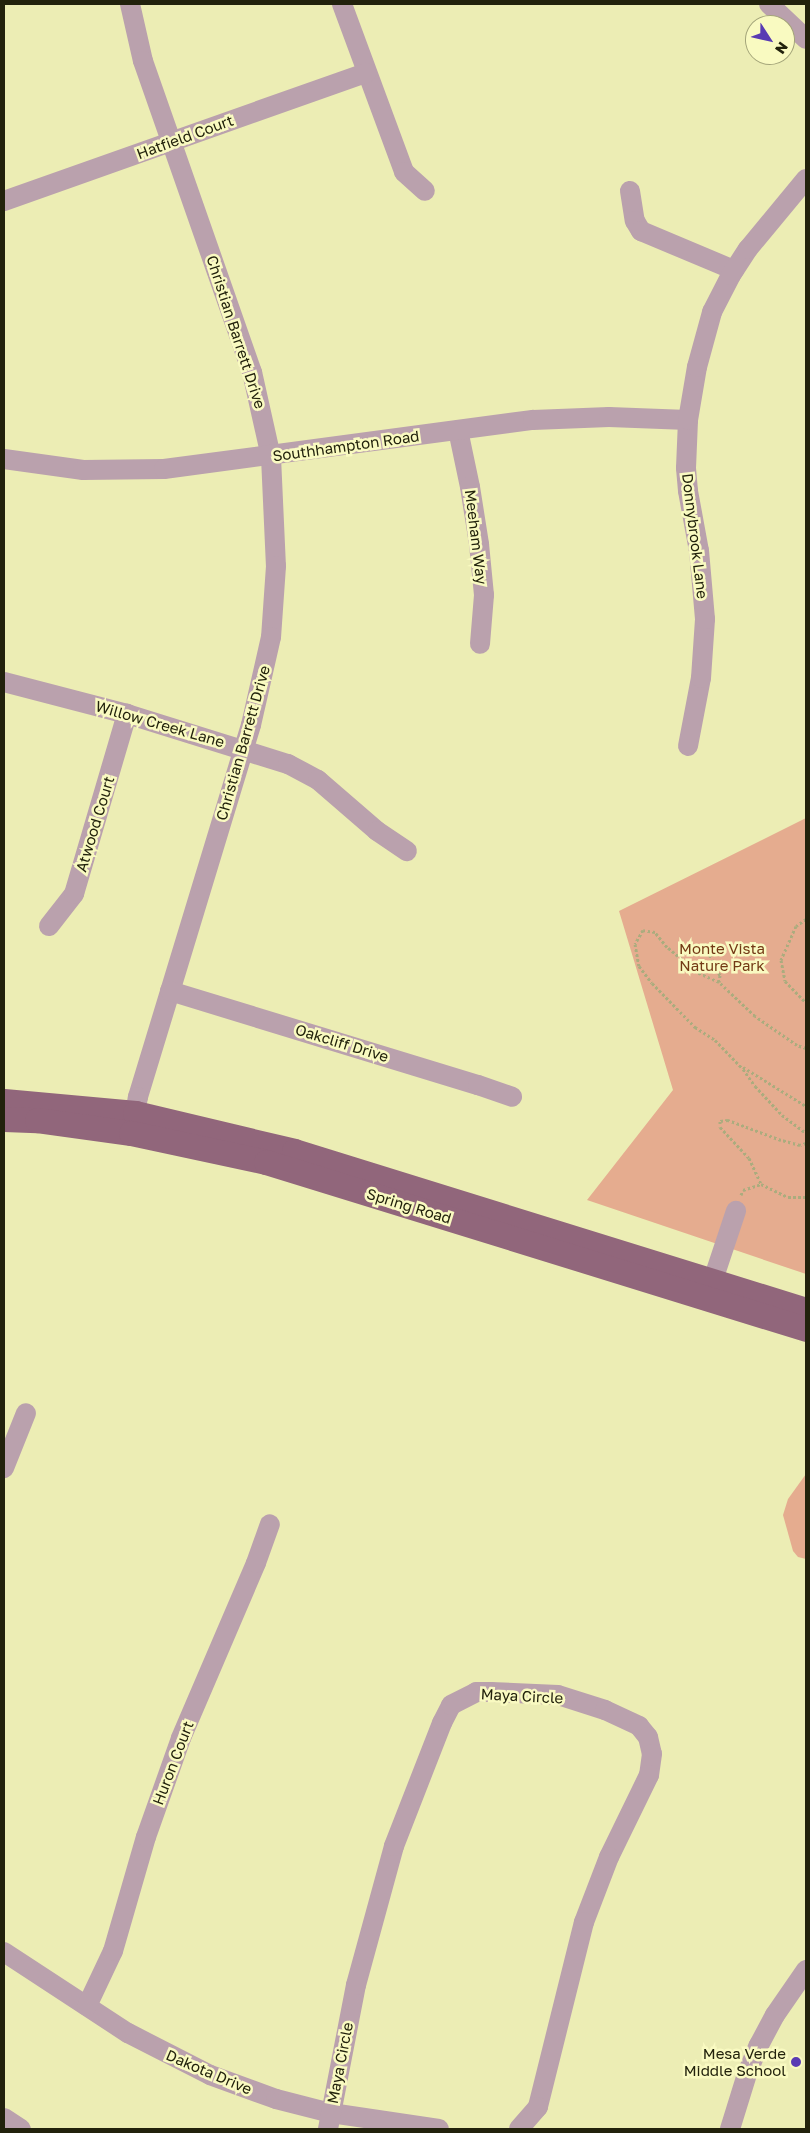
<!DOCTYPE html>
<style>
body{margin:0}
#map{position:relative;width:810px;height:2133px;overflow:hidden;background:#ecedb4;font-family:"Golos Text",sans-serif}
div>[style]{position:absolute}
.green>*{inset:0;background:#e5ac8f}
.path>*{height:3px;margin-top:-1.5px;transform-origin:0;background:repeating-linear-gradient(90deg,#abac7e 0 2.5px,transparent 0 5px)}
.minor>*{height:20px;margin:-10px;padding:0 10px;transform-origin:10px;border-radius:10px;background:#baa1ad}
.major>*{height:25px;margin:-12.5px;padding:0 12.5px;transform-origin:12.5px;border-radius:12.5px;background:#91667b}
.dots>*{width:14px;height:14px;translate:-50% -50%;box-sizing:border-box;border:2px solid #f9fac1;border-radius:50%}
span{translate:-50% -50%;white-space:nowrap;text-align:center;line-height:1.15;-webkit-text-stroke:5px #f9fac1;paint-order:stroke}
.street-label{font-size:15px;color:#22220c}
.park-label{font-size:15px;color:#733915}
.poi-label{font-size:15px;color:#22220c}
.right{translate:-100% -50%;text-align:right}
.frame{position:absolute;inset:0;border:5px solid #22220c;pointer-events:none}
.north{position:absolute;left:745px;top:15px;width:50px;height:50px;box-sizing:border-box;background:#f9fac1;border:1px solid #a3a479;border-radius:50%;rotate:125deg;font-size:14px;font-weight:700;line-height:20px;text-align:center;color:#22220c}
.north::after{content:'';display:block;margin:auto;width:18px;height:22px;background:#593bb3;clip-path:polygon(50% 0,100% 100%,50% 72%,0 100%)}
</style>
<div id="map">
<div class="green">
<div style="clip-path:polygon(806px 818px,806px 1274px,587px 1200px,673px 1090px,619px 911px)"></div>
<div style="clip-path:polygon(806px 1474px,806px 1559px,798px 1557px,793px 1551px,783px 1515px,788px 1499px)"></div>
</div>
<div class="path">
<div style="left:806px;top:919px;width:12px;rotate:145deg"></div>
<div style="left:796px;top:926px;width:37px;rotate:114deg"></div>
<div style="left:781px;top:960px;width:21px;rotate:79deg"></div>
<div style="left:785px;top:981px;width:30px;rotate:46deg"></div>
<div style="left:705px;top:946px;width:33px;rotate:63deg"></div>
<div style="left:720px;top:975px;width:7px;rotate:98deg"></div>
<div style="left:806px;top:1048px;width:9px;rotate:-162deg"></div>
<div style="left:797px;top:1045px;width:51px;rotate:-145.4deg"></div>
<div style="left:755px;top:1016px;width:50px;rotate:-136.6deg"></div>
<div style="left:719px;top:982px;width:24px;rotate:-156deg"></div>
<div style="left:697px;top:972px;width:39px;rotate:-140deg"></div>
<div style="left:667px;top:947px;width:19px;rotate:-129deg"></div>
<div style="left:655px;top:932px;width:12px;rotate:-171deg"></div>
<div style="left:643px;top:930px;width:16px;rotate:120deg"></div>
<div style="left:635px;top:944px;width:22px;rotate:80deg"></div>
<div style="left:639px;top:966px;width:21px;rotate:53deg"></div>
<div style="left:652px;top:983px;width:62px;rotate:45.7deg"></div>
<div style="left:695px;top:1027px;width:24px;rotate:33deg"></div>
<div style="left:715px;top:1040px;width:40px;rotate:46deg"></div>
<div style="left:743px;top:1069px;width:21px;rotate:55deg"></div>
<div style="left:755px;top:1086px;width:40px;rotate:47deg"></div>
<div style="left:782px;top:1115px;width:30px;rotate:37deg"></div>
<div style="left:743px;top:1067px;width:74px;rotate:31.8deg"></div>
<div style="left:806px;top:1143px;width:6px;rotate:162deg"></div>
<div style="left:800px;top:1145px;width:20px;rotate:-165deg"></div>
<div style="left:781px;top:1140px;width:57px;rotate:-159.3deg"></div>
<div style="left:728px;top:1120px;width:8px;rotate:173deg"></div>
<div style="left:720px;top:1121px;width:6px;rotate:90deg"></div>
<div style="left:720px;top:1127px;width:42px;rotate:46.9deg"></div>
<div style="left:749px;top:1158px;width:29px;rotate:65deg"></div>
<div style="left:761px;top:1184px;width:30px;rotate:26deg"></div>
<div style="left:788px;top:1197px;width:18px"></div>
<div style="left:741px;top:1195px;width:5px;rotate:-68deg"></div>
<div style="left:743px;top:1190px;width:19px;rotate:-18deg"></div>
</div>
<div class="minor">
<div style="left:130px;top:4px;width:58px;rotate:77.2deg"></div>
<div style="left:143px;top:61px;width:330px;rotate:70.7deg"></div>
<div style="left:252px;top:372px;width:87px;rotate:77.4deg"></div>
<div style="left:271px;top:457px;width:109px;rotate:87.4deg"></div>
<div style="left:276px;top:566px;width:71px;rotate:94deg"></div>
<div style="left:271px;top:637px;width:90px;rotate:102.8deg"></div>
<div style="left:251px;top:725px;width:389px;rotate:106.9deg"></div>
<div style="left:138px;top:1097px;width:32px;rotate:101deg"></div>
<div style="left:342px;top:4px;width:179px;rotate:69.7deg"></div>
<div style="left:404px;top:172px;width:28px;rotate:42deg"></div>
<div style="left:769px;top:4px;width:51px;rotate:43.4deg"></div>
<div style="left:630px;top:191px;width:30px;rotate:81deg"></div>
<div style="left:635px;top:221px;width:12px;rotate:59deg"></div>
<div style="left:641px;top:231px;width:101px;rotate:22.8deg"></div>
<div style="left:4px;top:201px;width:384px;rotate:-19.5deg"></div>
<div style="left:458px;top:430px;width:58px;rotate:78.1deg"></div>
<div style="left:470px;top:487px;width:58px;rotate:81deg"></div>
<div style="left:479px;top:544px;width:51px;rotate:84.4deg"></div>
<div style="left:484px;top:595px;width:49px;rotate:94.7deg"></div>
<div style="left:4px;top:459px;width:80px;rotate:7.9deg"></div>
<div style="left:83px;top:470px;width:81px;rotate:-0.7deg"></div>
<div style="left:164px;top:469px;width:372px;rotate:-7.6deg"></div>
<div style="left:533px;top:420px;width:76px;rotate:-2.3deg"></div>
<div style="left:609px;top:417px;width:79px;rotate:2.2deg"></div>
<div style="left:4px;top:682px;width:127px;rotate:14.6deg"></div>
<div style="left:127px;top:714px;width:169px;rotate:17.3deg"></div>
<div style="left:288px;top:764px;width:34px;rotate:28deg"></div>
<div style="left:318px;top:780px;width:78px;rotate:40.8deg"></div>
<div style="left:377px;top:831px;width:36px;rotate:34deg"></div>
<div style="left:688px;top:746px;width:69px;rotate:-79.2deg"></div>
<div style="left:701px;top:678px;width:59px;rotate:-86.1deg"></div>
<div style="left:705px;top:619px;width:68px;rotate:-95deg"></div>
<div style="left:699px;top:551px;width:61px;rotate:-100.4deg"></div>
<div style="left:688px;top:491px;width:23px;rotate:-95deg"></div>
<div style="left:686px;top:468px;width:48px;rotate:-87.6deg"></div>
<div style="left:688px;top:420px;width:54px;rotate:-80.4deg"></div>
<div style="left:697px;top:367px;width:57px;rotate:-74.7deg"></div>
<div style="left:712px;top:312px;width:42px;rotate:-62.8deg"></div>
<div style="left:731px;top:275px;width:31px;rotate:-57deg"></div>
<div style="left:748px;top:249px;width:91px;rotate:-50.4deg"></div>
<div style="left:49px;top:926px;width:41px;rotate:-52deg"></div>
<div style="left:74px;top:894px;width:188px;rotate:-73.6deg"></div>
<div style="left:170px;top:991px;width:322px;rotate:17deg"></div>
<div style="left:478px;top:1085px;width:36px;rotate:19deg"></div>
<div style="left:713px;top:1280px;width:73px;rotate:-71.6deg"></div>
<div style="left:4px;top:1468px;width:59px;rotate:-68.2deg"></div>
<div style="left:4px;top:1952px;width:148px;rotate:33.2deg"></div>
<div style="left:128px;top:2033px;width:92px;rotate:27.1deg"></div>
<div style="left:210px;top:2075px;width:70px;rotate:20deg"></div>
<div style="left:276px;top:2099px;width:57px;rotate:14.3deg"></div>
<div style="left:331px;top:2113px;width:109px;rotate:8.4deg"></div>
<div style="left:87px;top:2006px;width:61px;rotate:-64.7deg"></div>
<div style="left:113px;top:1951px;width:119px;rotate:-73.9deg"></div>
<div style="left:146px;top:1837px;width:105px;rotate:-70.5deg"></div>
<div style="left:181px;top:1738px;width:190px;rotate:-66.8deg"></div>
<div style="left:256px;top:1563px;width:41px;rotate:-70.3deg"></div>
<div style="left:4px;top:2118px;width:20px;rotate:33deg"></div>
<div style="left:328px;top:2129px;width:147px;rotate:-79deg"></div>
<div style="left:356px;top:1985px;width:144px;rotate:-74.7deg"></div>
<div style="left:394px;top:1846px;width:132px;rotate:-68.7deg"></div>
<div style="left:442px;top:1723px;width:20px;rotate:-63deg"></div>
<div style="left:451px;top:1705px;width:28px;rotate:-27deg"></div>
<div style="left:476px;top:1692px;width:15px"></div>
<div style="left:491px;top:1692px;width:67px;rotate:2.6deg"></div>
<div style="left:558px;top:1695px;width:49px;rotate:17.7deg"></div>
<div style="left:605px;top:1710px;width:38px;rotate:25deg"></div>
<div style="left:639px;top:1726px;width:14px;rotate:51deg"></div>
<div style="left:648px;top:1737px;width:17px;rotate:77deg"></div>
<div style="left:652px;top:1754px;width:21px;rotate:98deg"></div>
<div style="left:649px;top:1775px;width:91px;rotate:116deg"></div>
<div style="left:609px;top:1857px;width:70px;rotate:111deg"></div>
<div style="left:584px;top:1922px;width:191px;rotate:104deg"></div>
<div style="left:538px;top:2107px;width:29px;rotate:131deg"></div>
<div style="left:730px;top:2129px;width:58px;rotate:-72.8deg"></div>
<div style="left:747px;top:2074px;width:31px;rotate:-68deg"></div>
<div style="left:759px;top:2045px;width:34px;rotate:-62deg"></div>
<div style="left:775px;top:2015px;width:55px;rotate:-55.4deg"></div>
</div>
<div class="major">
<div style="left:4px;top:1101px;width:132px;rotate:5.2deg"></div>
<div style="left:135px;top:1113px;width:163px;rotate:13.4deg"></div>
<div style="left:294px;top:1151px;width:536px;rotate:17.25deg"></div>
<div style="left:4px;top:1119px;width:33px;rotate:2deg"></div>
<div style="left:37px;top:1120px;width:95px;rotate:7.9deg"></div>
<div style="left:131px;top:1133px;width:138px;rotate:12.1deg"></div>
<div style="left:266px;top:1162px;width:565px;rotate:17.18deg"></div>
</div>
<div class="dots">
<div style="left:796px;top:2062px;background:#593bb3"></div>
</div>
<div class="street-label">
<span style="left:185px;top:137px;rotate:-20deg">Hatfield Court</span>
<span style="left:236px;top:332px;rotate:72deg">Christian Barrett Drive</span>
<span style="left:346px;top:446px;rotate:-8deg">Southhampton Road</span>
<span style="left:695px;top:536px;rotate:83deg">Donnybrook Lane</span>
<span style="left:476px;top:537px;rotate:83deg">Meeham Way</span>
<span style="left:160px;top:724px;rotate:16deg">Willow Creek Lane</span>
<span style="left:243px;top:743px;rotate:-74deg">Christian Barrett Drive</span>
<span style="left:95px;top:824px;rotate:-73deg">Atwood Court</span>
<span style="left:342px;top:1043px;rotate:17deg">Oakcliff Drive</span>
<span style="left:409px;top:1206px;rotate:17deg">Spring Road</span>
<span style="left:522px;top:1696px;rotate:3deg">Maya Circle</span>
<span style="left:173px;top:1763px;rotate:-69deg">Huron Court</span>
<span style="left:340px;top:2063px;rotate:-79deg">Maya Circle</span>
<span style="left:209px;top:2072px;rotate:23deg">Dakota Drive</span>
</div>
<div class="park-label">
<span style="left:722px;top:957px">Monte Vista<br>Nature Park</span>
</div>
<div class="poi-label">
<span class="right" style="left:786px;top:2062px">Mesa Verde<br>Middle School</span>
</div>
<div class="frame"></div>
<div class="north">N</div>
</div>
